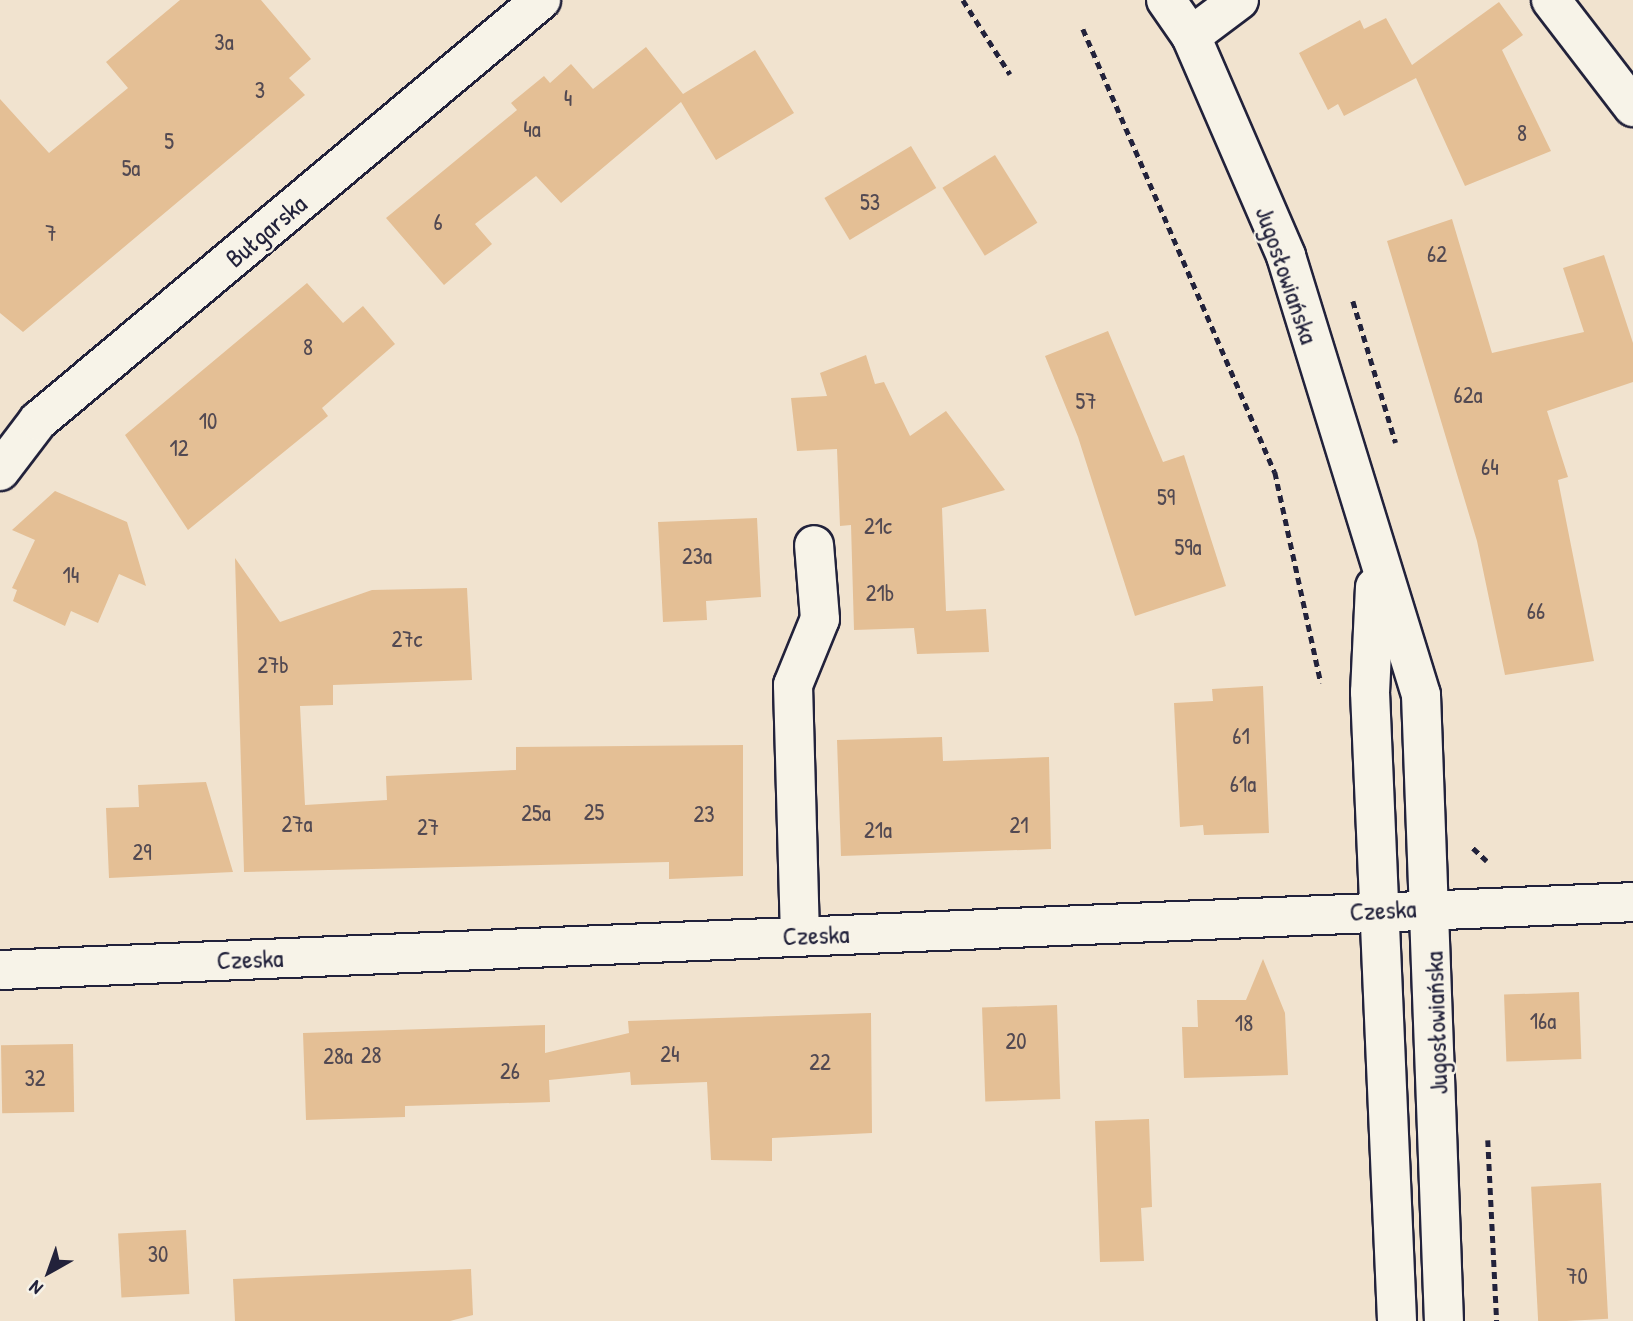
<!DOCTYPE html>
<meta charset="utf-8">
<style>
body{margin:0}
#map{position:relative;width:1633px;height:1321px;overflow:hidden;background:#f1e3cf;font-family:"Patrick Hand",sans-serif}
div>[style]{position:absolute}
.building>*{inset:0;background:#e4bf95;transform-origin:0 0}
.path>*{height:4.5px;margin-top:-2.25px;transform-origin:0;background:repeating-linear-gradient(90deg,#22223b 0 7px,transparent 0 12px)}
.roads{filter:drop-shadow(2px 0 #22223b) drop-shadow(-2px 0 #22223b) drop-shadow(0 2px #22223b) drop-shadow(0 -2px #22223b)}
.minor>*{height:38px;margin:-19px;padding:0 19px;transform-origin:19px;border-radius:19px;background:#f7f3e8}
span{translate:-50% -50%;white-space:nowrap;text-align:center;line-height:1.15;-webkit-text-stroke:5px #f7f3e8;paint-order:stroke}
.number-label{font-size:23px;color:#524952}
.number-label span{-webkit-text-stroke-width:0}
.street-label{font-size:26px;color:#22223b}
.north{position:absolute;left:14px;top:1237px;width:70px;height:70px;-webkit-text-stroke:5px #f7f3e8;paint-order:stroke;rotate:220deg;font-size:19px;font-weight:700;line-height:28px;text-align:center;color:#22223b}
.north::after{content:'';display:block;margin:auto;width:24px;height:32px;background:#22223b;clip-path:polygon(50% 0,100% 100%,50% 72%,0 100%)}
</style>
<div id="map">
<div class="building">
<div style="clip-path:polygon(180px 0,261px 0,311px 59px,289px 78px,305px 95px,23px 332px,0 313px,0 99px,49px 153px,128px 88px,106px 62px)"></div>
<div style="clip-path:polygon(1499px 2px,1523px 35px,1502px 50px,1551px 151px,1465px 186px,1416px 78px,1344px 116px,1338px 104px,1328px 110px,1299px 53px,1360px 20px,1364px 29px,1386px 18px,1412px 65px)"></div>
<div style="clip-path:polygon(646px 47px,683px 94px,755px 50px,794px 113px,716px 160px,681px 102px,561px 203px,536px 176px,475px 224px,492px 244px,444px 285px,386px 218px,517px 110px,511px 103px,544px 76px,550px 83px,571px 64px,593px 89px)"></div>
<div style="left:911px;top:146px;width:49px;height:101px;rotate:59deg"></div>
<div style="left:995px;top:155px;width:80px;height:62px;rotate:58deg"></div>
<div style="clip-path:polygon(1452px 219px,1492px 353px,1584px 332px,1563px 268px,1604px 255px,1633px 343px,1633px 382px,1547px 411px,1568px 477px,1558px 480px,1594px 661px,1505px 675px,1477px 541px,1387px 241px)"></div>
<div style="clip-path:polygon(307px 283px,343px 323px,363px 306px,395px 344px,322px 408px,328px 416px,188px 530px,125px 435px)"></div>
<div style="clip-path:polygon(1108px 331px,1163px 462px,1184px 455px,1226px 586px,1135px 616px,1078px 437px,1045px 356px)"></div>
<div style="clip-path:polygon(866px 355px,875px 384px,884px 382px,910px 436px,946px 411px,1005px 490px,942px 508px,946px 611px,986px 609px,989px 652px,917px 654px,914px 628px,854px 630px,851px 525px,840px 526px,837px 449px,797px 451px,791px 398px,827px 396px,820px 373px)"></div>
<div style="clip-path:polygon(55px 491px,127px 522px,146px 586px,119px 574px,98px 623px,71px 611px,65px 626px,13px 601px,17px 590px,12px 588px,35px 540px,12px 530px)"></div>
<div style="clip-path:polygon(757px 518px,761px 597px,706px 601px,707px 620px,663px 622px,658px 522px)"></div>
<div style="clip-path:polygon(235px 558px,280px 622px,372px 590px,467px 588px,472px 680px,333px 685px,333px 705px,300px 706px,305px 805px,387px 800px,386px 776px,516px 770px,516px 747px,743px 745px,743px 876px,669px 879px,669px 862px,244px 872px)"></div>
<div style="clip-path:polygon(1263px 686px,1269px 833px,1204px 835px,1203px 825px,1180px 827px,1174px 703px,1213px 701px,1212px 689px)"></div>
<div style="clip-path:polygon(942px 737px,943px 761px,1049px 757px,1051px 849px,841px 856px,837px 740px)"></div>
<div style="clip-path:polygon(206px 782px,233px 872px,109px 878px,106px 808px,139px 807px,138px 785px)"></div>
<div style="clip-path:polygon(1263px 959px,1285px 1013px,1288px 1075px,1184px 1078px,1182px 1027px,1198px 1027px,1197px 1000px,1246px 1000px)"></div>
<div style="left:1579px;top:992px;width:67px;height:75px;rotate:88deg"></div>
<div style="left:1057px;top:1005px;width:94px;height:75px;rotate:88deg"></div>
<div style="clip-path:polygon(871px 1013px,872px 1133px,772px 1138px,772px 1161px,711px 1160px,707px 1082px,631px 1085px,630px 1072px,549px 1080px,550px 1102px,405px 1106px,405px 1117px,306px 1120px,303px 1033px,545px 1025px,545px 1053px,629px 1033px,628px 1021px)"></div>
<div style="left:73px;top:1044px;width:68px;height:72px;rotate:89deg"></div>
<div style="clip-path:polygon(1149px 1119px,1152px 1207px,1141px 1208px,1144px 1261px,1100px 1262px,1095px 1121px)"></div>
<div style="left:1601px;top:1183px;width:136px;height:70px;rotate:87deg"></div>
<div style="left:186px;top:1230px;width:64px;height:68px;rotate:87deg"></div>
<div style="clip-path:polygon(471px 1269px,473px 1315px,450px 1321px,235px 1321px,233px 1279px)"></div>
</div>
<div class="path">
<div style="left:963px;top:0;width:88px;rotate:57.6deg"></div>
<div style="left:1083px;top:29px;width:483px;rotate:66.6deg"></div>
<div style="left:1275px;top:472px;width:216px;rotate:77.7deg"></div>
<div style="left:1353px;top:301px;width:148px;rotate:73.2deg"></div>
<div style="left:1473px;top:848px;width:19px;rotate:43deg"></div>
<div style="left:1488px;top:1140px;width:181px;rotate:87.2deg"></div>
</div>
<div class="roads">
<div class="minor">
<div style="left:1166px;top:0;width:44px;rotate:55.2deg"></div>
<div style="left:1191px;top:36px;width:240px;rotate:66.6deg"></div>
<div style="left:1286px;top:256px;width:459px;rotate:72.9deg"></div>
<div style="left:1421px;top:695px;width:626px;rotate:87.9deg"></div>
<div style="left:1551px;top:0;width:135px;rotate:52.5deg"></div>
<div style="left:1191px;top:36px;width:60px;rotate:-36.9deg"></div>
<div style="left:0;top:471px;width:63px;rotate:-52.8deg"></div>
<div style="left:38px;top:421px;width:656px;rotate:-39.93deg"></div>
<div style="left:1375px;top:587px;width:105px;rotate:92.7deg"></div>
<div style="left:1370px;top:692px;width:630px;rotate:87.54deg"></div>
<div style="left:800px;top:936px;width:251px;rotate:-91.6deg"></div>
<div style="left:793px;top:685px;width:71px;rotate:-67.8deg"></div>
<div style="left:820px;top:619px;width:74px;rotate:-94.6deg"></div>
<div style="left:0;top:970px;width:1634px;rotate:-2.38deg"></div>
</div>
</div>
<div class="number-label">
<span style="left:224px;top:42px">3a</span>
<span style="left:260px;top:90px">3</span>
<span style="left:568px;top:98px">4</span>
<span style="left:532px;top:129px">4a</span>
<span style="left:1522px;top:133px">8</span>
<span style="left:169px;top:141px">5</span>
<span style="left:131px;top:168px">5a</span>
<span style="left:870px;top:202px">53</span>
<span style="left:438px;top:222px">6</span>
<span style="left:51px;top:233px">7</span>
<span style="left:1437px;top:254px">62</span>
<span style="left:308px;top:347px">8</span>
<span style="left:1468px;top:395px">62a</span>
<span style="left:1086px;top:401px">57</span>
<span style="left:208px;top:421px">10</span>
<span style="left:179px;top:448px">12</span>
<span style="left:1490px;top:467px">64</span>
<span style="left:1166px;top:497px">59</span>
<span style="left:878px;top:526px">21c</span>
<span style="left:1188px;top:547px">59a</span>
<span style="left:697px;top:556px">23a</span>
<span style="left:71px;top:575px">14</span>
<span style="left:880px;top:593px">21b</span>
<span style="left:1536px;top:611px">66</span>
<span style="left:407px;top:639px">27c</span>
<span style="left:273px;top:665px">27b</span>
<span style="left:1241px;top:736px">61</span>
<span style="left:1243px;top:784px">61a</span>
<span style="left:594px;top:812px">25</span>
<span style="left:536px;top:813px">25a</span>
<span style="left:704px;top:814px">23</span>
<span style="left:297px;top:824px">27a</span>
<span style="left:1019px;top:825px">21</span>
<span style="left:428px;top:827px">27</span>
<span style="left:878px;top:830px">21a</span>
<span style="left:142px;top:852px">29</span>
<span style="left:1543px;top:1021px">16a</span>
<span style="left:1244px;top:1023px">18</span>
<span style="left:1016px;top:1041px">20</span>
<span style="left:670px;top:1054px">24</span>
<span style="left:371px;top:1055px">28</span>
<span style="left:338px;top:1056px">28a</span>
<span style="left:820px;top:1062px">22</span>
<span style="left:510px;top:1071px">26</span>
<span style="left:35px;top:1078px">32</span>
<span style="left:158px;top:1254px">30</span>
<span style="left:1577px;top:1276px">70</span>
</div>
<div class="street-label">
<span style="left:266px;top:231px;rotate:-40deg">Bułgarska</span>
<span style="left:1287px;top:275px;rotate:71deg">Jugosłowiańska</span>
<span style="left:1383px;top:910px;rotate:-3deg">Czeska</span>
<span style="left:816px;top:935px;rotate:-2deg">Czeska</span>
<span style="left:250px;top:959px;rotate:-2deg">Czeska</span>
<span style="left:1436px;top:1023px;rotate:-92deg">Jugosłowiańska</span>
</div>
<div class="north">N</div>
</div>
